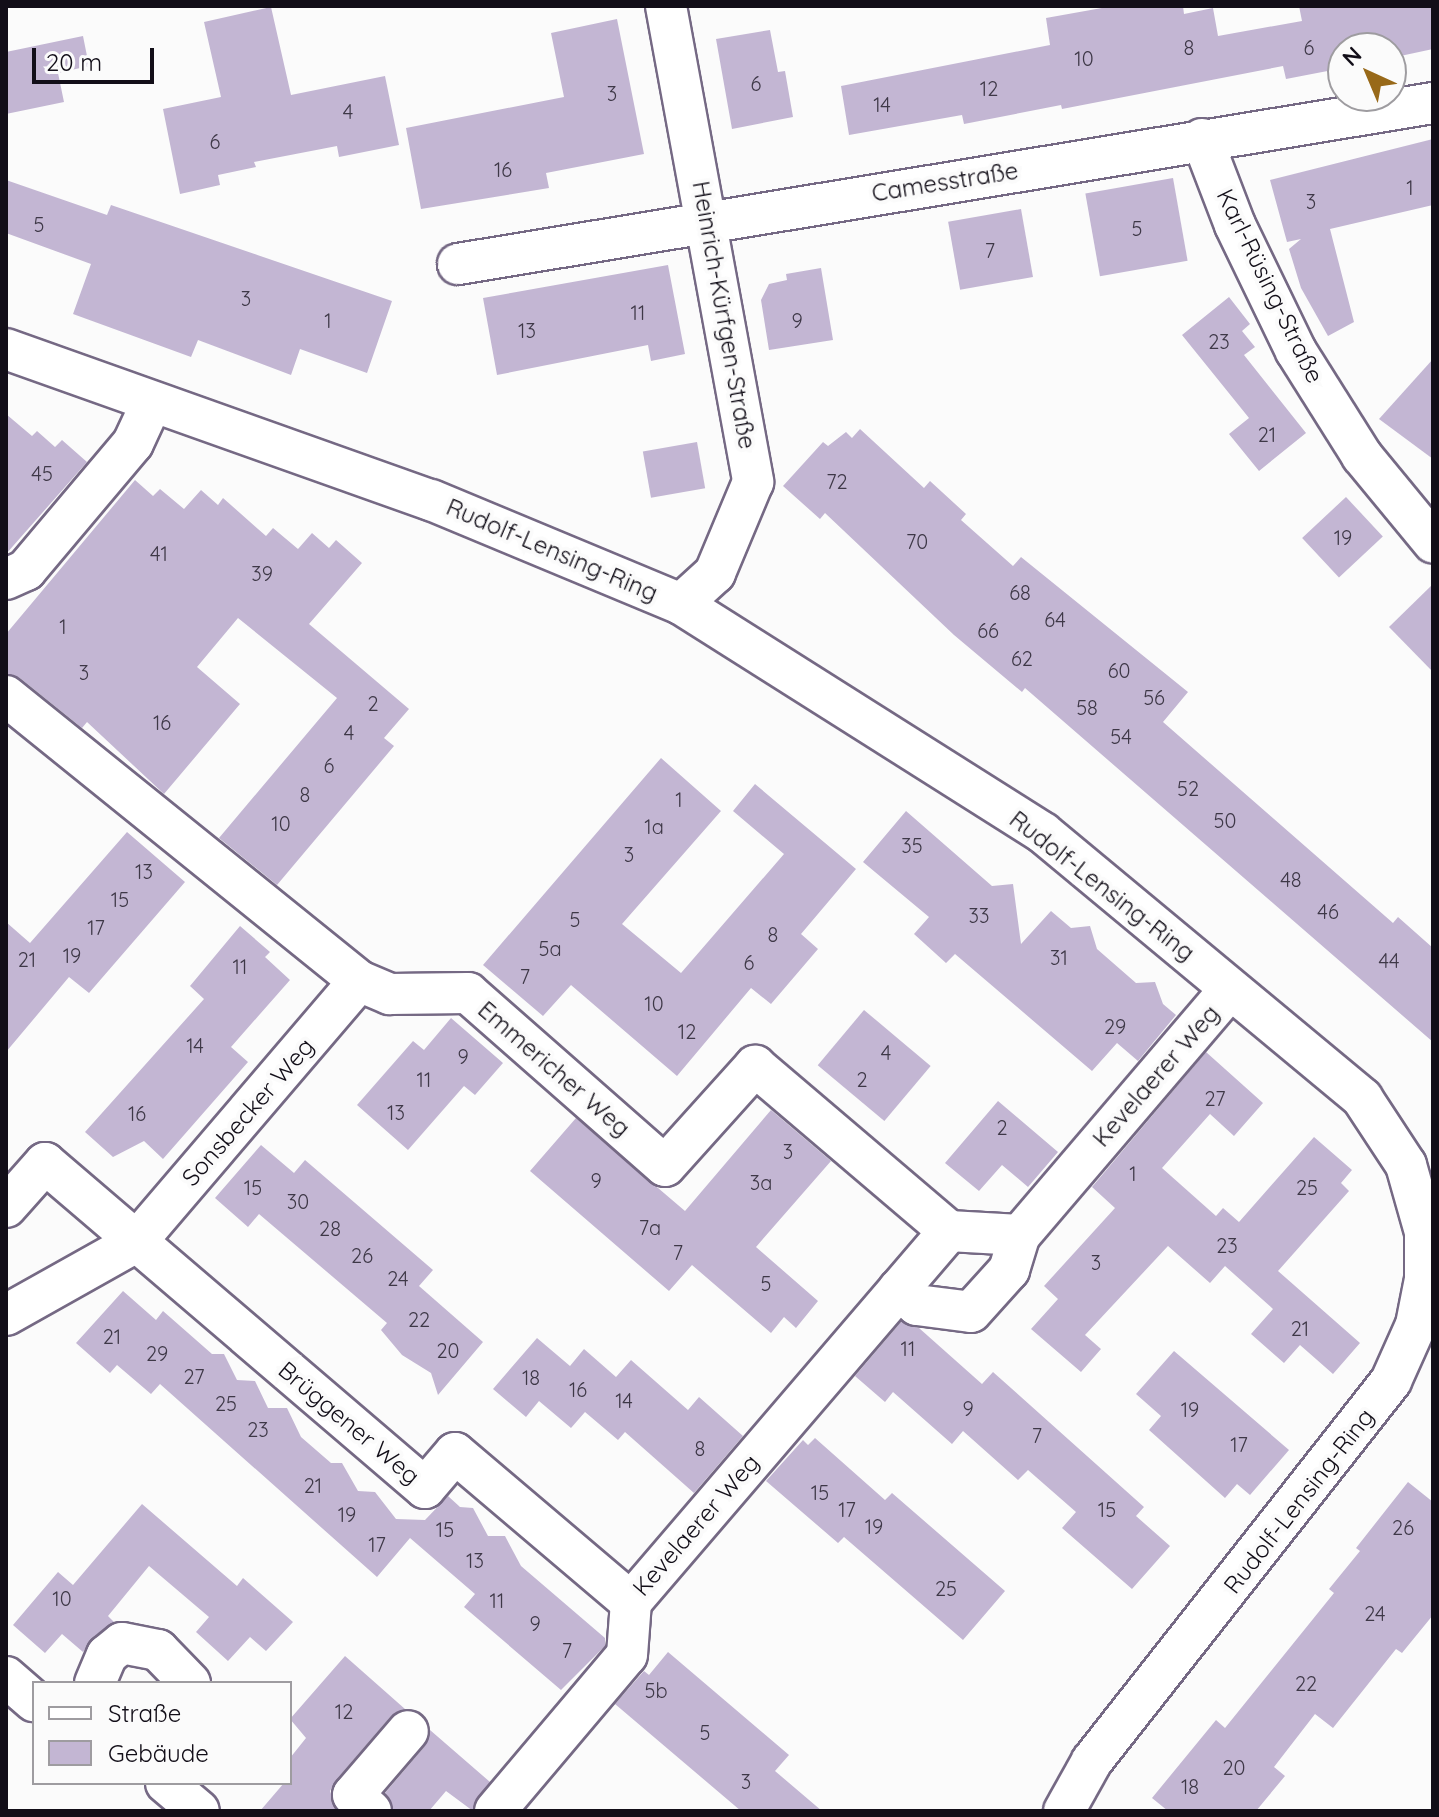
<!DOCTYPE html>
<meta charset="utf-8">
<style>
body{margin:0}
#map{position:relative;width:1439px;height:1817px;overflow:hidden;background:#fbfbfb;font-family:Quicksand,sans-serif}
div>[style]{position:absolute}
.building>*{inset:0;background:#c3b6d3;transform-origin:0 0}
.roads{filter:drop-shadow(2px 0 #756984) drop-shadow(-2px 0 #756984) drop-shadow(0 2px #756984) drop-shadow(0 -2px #756984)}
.minor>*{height:40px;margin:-20px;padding:0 20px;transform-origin:20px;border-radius:20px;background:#fff}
span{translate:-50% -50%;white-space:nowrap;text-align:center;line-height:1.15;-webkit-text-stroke:8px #fbfbfb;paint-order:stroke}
.number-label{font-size:20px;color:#3e3847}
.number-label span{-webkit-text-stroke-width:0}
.street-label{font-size:24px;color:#120e18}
.frame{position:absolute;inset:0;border:8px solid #120e18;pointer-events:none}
.legend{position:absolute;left:32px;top:1681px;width:260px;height:104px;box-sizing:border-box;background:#fbfbfb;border:2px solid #9e9ca0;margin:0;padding:10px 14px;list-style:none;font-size:24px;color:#120e18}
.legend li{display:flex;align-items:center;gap:16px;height:40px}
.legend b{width:40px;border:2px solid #9e9ca0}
.north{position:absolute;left:1327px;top:32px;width:80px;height:80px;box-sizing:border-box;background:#fbfbfb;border:2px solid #9e9ca0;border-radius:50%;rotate:316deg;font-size:22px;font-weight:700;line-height:32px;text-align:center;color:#120e18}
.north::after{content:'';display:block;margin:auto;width:28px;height:36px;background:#986919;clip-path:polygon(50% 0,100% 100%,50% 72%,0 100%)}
.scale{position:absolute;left:32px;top:48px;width:122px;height:36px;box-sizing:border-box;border:4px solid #120e18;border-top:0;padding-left:10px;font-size:24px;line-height:28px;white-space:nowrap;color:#120e18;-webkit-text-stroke:6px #fbfbfb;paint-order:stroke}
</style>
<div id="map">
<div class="building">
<div style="clip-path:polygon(1113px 6px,1183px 6px,1184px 14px,1213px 8px,1218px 36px,1302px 21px,1299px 6px,1433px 6px,1433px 49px,1391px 58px,1391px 48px,1343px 48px,1343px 68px,1286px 79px,1283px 66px,1062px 109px,1061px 105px,964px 124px,962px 115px,849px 135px,841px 86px,1050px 45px,1046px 18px)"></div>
<div style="clip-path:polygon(271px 7px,291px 95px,385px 76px,399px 145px,339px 157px,337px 146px,254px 162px,256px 167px,218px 175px,220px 185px,180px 194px,163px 109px,221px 97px,204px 22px)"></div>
<div style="clip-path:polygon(617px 19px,644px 154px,546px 173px,549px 188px,421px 209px,406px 128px,564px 97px,551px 33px)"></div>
<div style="clip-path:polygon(770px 30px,778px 72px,785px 71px,793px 117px,732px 129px,716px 39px)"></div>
<div style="clip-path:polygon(83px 36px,89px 66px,58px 73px,64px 102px,6px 114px,6px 52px)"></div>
<div style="clip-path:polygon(1433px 139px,1433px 205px,1330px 229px,1354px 322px,1328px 336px,1301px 288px,1289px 249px,1301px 239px,1287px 242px,1270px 180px)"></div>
<div style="left:1173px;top:178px;width:84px;height:89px;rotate:80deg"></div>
<div style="clip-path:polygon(6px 180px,107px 215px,111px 205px,392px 301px,367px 373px,300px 349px,291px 375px,198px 340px,191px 357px,73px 314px,91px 264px,6px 233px)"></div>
<div style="left:1021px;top:209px;width:69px;height:74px;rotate:80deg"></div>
<div style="clip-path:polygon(668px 265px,685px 354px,651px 361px,648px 345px,497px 375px,483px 298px)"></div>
<div style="clip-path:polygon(821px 268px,833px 340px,769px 350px,761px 300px,769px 284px,787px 280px,786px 274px)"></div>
<div style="clip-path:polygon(1229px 297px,1250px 324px,1242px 331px,1255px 347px,1244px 355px,1306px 433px,1259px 471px,1229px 434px,1249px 418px,1182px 335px)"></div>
<div style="clip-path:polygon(1433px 359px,1433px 459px,1379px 419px)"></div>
<div style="clip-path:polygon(6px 414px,32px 436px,37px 431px,55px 447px,62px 440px,87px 462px,6px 554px)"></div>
<div style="clip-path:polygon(860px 429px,924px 488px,930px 481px,966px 514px,961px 520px,1013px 566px,1021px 557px,1188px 692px,1163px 722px,1393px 923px,1398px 917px,1433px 948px,1433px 1042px,1025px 688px,1022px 692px,954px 635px,825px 513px,820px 519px,783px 486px,823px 442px,828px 446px,846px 432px,852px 438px)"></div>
<div style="left:697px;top:442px;width:47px;height:55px;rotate:80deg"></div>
<div style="clip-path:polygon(135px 480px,153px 496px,160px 489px,184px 509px,201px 490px,218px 505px,223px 498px,266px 536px,273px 528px,298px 549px,312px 533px,329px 548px,336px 540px,362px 563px,309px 624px,409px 709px,384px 738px,394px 746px,277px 885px,219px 838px,337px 698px,238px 618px,197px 667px,240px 704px,164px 794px,87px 722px,82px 728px,20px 678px,6px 674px,6px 634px)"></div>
<div style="left:1346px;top:497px;width:54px;height:60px;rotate:47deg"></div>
<div style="clip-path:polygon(1433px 584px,1433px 672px,1389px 627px)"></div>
<div style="clip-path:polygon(661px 758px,721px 811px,622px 924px,681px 973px,784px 854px,733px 811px,755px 784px,856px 869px,801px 934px,818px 949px,771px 1004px,751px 988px,677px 1076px,571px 985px,543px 1016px,483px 965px)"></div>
<div style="clip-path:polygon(906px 811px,992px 886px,1013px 884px,1021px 944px,1051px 911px,1071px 928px,1090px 926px,1097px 949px,1136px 983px,1155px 982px,1163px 1004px,1176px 1015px,1138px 1061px,1117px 1043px,1092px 1071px,955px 954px,946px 963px,914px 934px,929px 917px,863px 862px)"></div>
<div style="clip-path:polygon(127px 832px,185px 882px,89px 993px,69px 977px,6px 1052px,6px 922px,30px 943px)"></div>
<div style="clip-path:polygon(240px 926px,270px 952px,265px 957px,290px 980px,231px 1047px,248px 1062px,163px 1159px,144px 1141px,113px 1157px,85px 1132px,204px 999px,190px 986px)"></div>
<div style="left:864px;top:1010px;width:87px;height:72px;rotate:40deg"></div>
<div style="clip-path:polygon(451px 1018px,503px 1063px,475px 1095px,464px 1086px,408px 1150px,357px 1105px,413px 1041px,424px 1050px)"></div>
<div style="clip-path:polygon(1206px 1052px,1263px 1103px,1234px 1136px,1210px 1114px,1162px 1168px,1216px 1216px,1223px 1208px,1239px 1222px,1314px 1137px,1352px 1170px,1341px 1183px,1349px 1191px,1278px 1271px,1360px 1343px,1333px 1374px,1300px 1345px,1284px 1363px,1251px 1334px,1273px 1309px,1225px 1266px,1210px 1283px,1168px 1246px,1085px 1335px,1101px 1349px,1081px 1372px,1031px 1329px,1058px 1299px,1044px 1286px,1115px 1208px,1092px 1187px)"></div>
<div style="clip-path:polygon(998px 1101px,1058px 1152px,1028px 1187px,1002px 1165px,979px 1191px,945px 1163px)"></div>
<div style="clip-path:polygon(771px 1110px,831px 1161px,756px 1247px,818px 1301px,796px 1328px,784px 1317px,771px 1333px,692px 1265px,669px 1291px,530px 1171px,576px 1118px,685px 1211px)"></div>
<div style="clip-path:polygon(261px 1145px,294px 1173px,305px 1160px,433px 1270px,419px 1286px,483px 1342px,438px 1395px,431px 1373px,402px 1355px,381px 1330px,387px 1323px,259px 1214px,248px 1227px,215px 1198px)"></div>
<div style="clip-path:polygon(123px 1291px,156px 1320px,163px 1311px,212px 1354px,224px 1354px,237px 1380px,255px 1381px,268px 1408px,287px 1408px,301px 1437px,331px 1463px,342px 1463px,358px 1491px,375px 1492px,396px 1519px,425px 1520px,448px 1496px,460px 1507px,473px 1508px,488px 1536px,505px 1536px,521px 1566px,605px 1638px,605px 1646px,561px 1690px,464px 1607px,475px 1594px,410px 1538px,377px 1577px,160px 1384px,151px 1394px,117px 1365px,110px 1373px,76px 1343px)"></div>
<div style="clip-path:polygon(901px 1322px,919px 1328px,982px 1384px,993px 1372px,1144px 1507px,1136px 1516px,1170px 1546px,1132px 1589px,1062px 1528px,1076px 1512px,1028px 1470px,1018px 1480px,963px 1431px,952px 1444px,893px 1392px,885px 1402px,855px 1376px)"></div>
<div style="clip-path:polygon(537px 1338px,570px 1366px,584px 1349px,616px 1377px,631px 1360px,688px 1410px,699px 1397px,743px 1436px,694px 1493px,625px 1432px,618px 1440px,585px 1412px,571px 1428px,539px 1401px,526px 1417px,493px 1389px)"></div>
<div style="clip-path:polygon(1174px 1351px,1289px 1450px,1250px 1495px,1237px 1484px,1225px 1498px,1149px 1430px,1161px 1416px,1136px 1394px)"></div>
<div style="clip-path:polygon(815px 1438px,885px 1500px,892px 1493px,1005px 1591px,963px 1640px,844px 1537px,838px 1543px,766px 1481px,803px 1440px,808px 1445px)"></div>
<div style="clip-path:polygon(1408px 1482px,1433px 1502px,1433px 1615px,1402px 1653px,1396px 1649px,1333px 1728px,1315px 1714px,1274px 1767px,1285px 1776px,1256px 1811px,1168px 1811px,1152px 1798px,1216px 1720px,1225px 1728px,1334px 1593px,1329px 1589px,1360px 1551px,1356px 1548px)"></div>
<div style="clip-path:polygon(142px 1504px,237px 1586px,243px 1578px,293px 1622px,266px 1651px,250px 1637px,228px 1661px,196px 1632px,209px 1617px,149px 1566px,108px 1616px,114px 1622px,93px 1637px,83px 1652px,62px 1634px,45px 1653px,13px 1625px,58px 1572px,73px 1585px)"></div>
<div style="clip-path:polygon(668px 1652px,789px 1755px,775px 1771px,822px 1811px,741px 1811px,615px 1704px,644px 1671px,649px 1675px)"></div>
<div style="clip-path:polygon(345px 1656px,405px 1709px,391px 1716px,336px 1780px,330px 1791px,337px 1811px,260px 1811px,284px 1783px,290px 1783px,290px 1758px,306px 1738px,290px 1719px)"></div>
<div style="clip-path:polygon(430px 1730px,490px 1782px,473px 1811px,446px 1791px,429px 1811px,393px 1811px,385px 1793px,425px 1746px)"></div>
</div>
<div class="roads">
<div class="minor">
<div style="left:666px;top:6px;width:484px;rotate:79.6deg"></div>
<div style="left:753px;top:482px;width:99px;rotate:112.7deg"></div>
<div style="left:715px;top:573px;width:46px;rotate:137.6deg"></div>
<div style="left:1202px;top:139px;width:92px;rotate:69deg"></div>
<div style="left:1235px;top:225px;width:140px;rotate:64.2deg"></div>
<div style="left:1296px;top:351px;width:124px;rotate:57.8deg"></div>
<div style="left:1362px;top:456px;width:112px;rotate:50.5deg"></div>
<div style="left:458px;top:264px;width:988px;rotate:-9.38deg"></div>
<div style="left:6px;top:349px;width:451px;rotate:19.6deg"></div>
<div style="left:431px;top:500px;width:271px;rotate:22.6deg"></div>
<div style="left:681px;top:604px;width:428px;rotate:32.3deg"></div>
<div style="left:1043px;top:833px;width:415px;rotate:39.7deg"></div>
<div style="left:1362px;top:1098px;width:80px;rotate:56.7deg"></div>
<div style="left:1406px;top:1165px;width:70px;rotate:74.2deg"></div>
<div style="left:1425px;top:1232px;width:47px;rotate:90deg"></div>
<div style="left:1425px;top:1279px;width:47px;rotate:101.1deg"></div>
<div style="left:1416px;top:1325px;width:61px;rotate:114.1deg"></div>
<div style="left:1391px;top:1381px;width:484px;rotate:128.2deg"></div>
<div style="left:1092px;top:1761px;width:57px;rotate:119.2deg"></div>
<div style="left:6px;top:579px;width:22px;rotate:-24deg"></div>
<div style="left:26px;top:570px;width:166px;rotate:-49.9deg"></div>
<div style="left:133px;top:443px;width:45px;rotate:-65.1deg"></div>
<div style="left:6px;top:696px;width:454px;rotate:38.9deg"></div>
<div style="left:359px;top:981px;width:34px;rotate:23deg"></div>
<div style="left:390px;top:994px;width:78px;rotate:-0.7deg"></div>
<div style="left:468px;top:993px;width:262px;rotate:41.3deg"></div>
<div style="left:665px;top:1166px;width:135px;rotate:-48deg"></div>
<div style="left:755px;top:1066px;width:255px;rotate:40.4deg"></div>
<div style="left:6px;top:1207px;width:59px;rotate:-48.4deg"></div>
<div style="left:45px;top:1163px;width:500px;rotate:40.54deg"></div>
<div style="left:425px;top:1488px;width:46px;rotate:-49.4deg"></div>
<div style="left:455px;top:1453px;width:231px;rotate:40.3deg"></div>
<div style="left:899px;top:1289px;width:24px;rotate:42deg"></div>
<div style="left:917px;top:1305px;width:54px;rotate:7.4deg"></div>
<div style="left:971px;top:1312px;width:57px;rotate:-47.9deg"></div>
<div style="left:1009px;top:1270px;width:37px;rotate:-73deg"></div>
<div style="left:6px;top:1315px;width:149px;rotate:-29.3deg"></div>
<div style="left:136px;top:1242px;width:343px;rotate:-49.5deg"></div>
<div style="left:6px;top:1677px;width:37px;rotate:41deg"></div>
<div style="left:95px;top:1683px;width:30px;rotate:-67deg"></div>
<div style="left:107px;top:1655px;width:19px;rotate:-39deg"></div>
<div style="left:122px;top:1643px;width:37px;rotate:11deg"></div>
<div style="left:158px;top:1650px;width:46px;rotate:45.9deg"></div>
<div style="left:166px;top:1783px;width:43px;rotate:40.3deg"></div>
<div style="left:371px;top:1811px;width:24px;rotate:-138deg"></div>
<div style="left:353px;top:1795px;width:84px;rotate:-49.3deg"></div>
<div style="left:495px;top:1811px;width:204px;rotate:-49.8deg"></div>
<div style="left:627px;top:1655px;width:53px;rotate:-85.7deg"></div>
<div style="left:631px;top:1602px;width:489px;rotate:-49.4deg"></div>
<div style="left:949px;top:1231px;width:71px;rotate:3.2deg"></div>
<div style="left:1020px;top:1235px;width:323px;rotate:-49.5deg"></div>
</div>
</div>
<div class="number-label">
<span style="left:1189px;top:47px">8</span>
<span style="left:1309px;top:47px">6</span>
<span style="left:1084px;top:58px">10</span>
<span style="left:756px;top:83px">6</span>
<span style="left:989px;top:88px">12</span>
<span style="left:612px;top:93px">3</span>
<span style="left:882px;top:104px">14</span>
<span style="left:348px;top:111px">4</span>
<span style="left:215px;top:141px">6</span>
<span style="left:503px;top:169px">16</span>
<span style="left:1410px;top:187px">1</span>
<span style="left:1311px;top:201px">3</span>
<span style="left:39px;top:224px">5</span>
<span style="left:1137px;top:228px">5</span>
<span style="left:990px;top:250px">7</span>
<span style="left:246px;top:298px">3</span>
<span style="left:638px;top:312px">11</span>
<span style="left:328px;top:320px">1</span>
<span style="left:797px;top:320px">9</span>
<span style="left:527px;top:330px">13</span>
<span style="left:1219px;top:341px">23</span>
<span style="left:1267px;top:434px">21</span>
<span style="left:42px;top:473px">45</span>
<span style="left:837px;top:481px">72</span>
<span style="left:1343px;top:537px">19</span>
<span style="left:917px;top:541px">70</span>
<span style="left:159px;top:553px">41</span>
<span style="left:262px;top:573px">39</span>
<span style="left:1020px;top:592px">68</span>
<span style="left:1055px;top:619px">64</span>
<span style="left:63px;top:626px">1</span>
<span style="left:988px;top:630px">66</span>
<span style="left:1022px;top:658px">62</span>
<span style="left:1119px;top:670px">60</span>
<span style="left:84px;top:672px">3</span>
<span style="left:1154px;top:697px">56</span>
<span style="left:373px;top:703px">2</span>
<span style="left:1087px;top:707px">58</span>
<span style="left:162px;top:722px">16</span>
<span style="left:349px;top:732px">4</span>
<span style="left:1121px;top:736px">54</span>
<span style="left:329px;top:765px">6</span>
<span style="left:1188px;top:788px">52</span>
<span style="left:305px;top:794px">8</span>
<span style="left:679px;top:799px">1</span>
<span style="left:1225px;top:820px">50</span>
<span style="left:281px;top:823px">10</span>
<span style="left:654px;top:826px">1a</span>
<span style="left:912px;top:845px">35</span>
<span style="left:629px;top:854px">3</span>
<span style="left:144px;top:871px">13</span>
<span style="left:1291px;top:879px">48</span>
<span style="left:120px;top:899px">15</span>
<span style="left:1328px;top:911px">46</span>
<span style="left:979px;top:915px">33</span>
<span style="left:575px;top:919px">5</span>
<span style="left:96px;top:927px">17</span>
<span style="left:773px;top:934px">8</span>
<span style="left:550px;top:948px">5a</span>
<span style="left:72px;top:955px">19</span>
<span style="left:1059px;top:957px">31</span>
<span style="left:27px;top:959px">21</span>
<span style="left:1389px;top:960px">44</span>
<span style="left:749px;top:962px">6</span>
<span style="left:240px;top:966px">11</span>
<span style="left:525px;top:976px">7</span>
<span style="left:654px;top:1003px">10</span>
<span style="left:1115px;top:1026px">29</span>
<span style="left:687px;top:1031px">12</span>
<span style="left:195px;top:1045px">14</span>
<span style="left:886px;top:1052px">4</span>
<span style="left:463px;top:1056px">9</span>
<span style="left:424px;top:1079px">11</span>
<span style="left:862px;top:1079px">2</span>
<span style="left:1215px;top:1098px">27</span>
<span style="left:396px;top:1112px">13</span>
<span style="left:137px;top:1113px">16</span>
<span style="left:1002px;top:1127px">2</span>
<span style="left:788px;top:1151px">3</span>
<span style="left:1133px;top:1173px">1</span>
<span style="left:596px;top:1180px">9</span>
<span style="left:761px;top:1182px">3a</span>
<span style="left:253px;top:1187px">15</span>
<span style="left:1307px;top:1187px">25</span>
<span style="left:298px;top:1201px">30</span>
<span style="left:650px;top:1227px">7a</span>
<span style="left:330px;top:1228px">28</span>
<span style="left:1227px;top:1245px">23</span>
<span style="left:678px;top:1252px">7</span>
<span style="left:362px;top:1255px">26</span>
<span style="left:1096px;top:1262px">3</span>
<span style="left:398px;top:1278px">24</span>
<span style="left:766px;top:1283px">5</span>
<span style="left:419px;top:1319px">22</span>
<span style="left:1300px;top:1328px">21</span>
<span style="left:112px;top:1336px">21</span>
<span style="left:908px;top:1348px">11</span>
<span style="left:448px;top:1350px">20</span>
<span style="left:157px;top:1353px">29</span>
<span style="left:194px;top:1376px">27</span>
<span style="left:531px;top:1377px">18</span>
<span style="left:578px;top:1389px">16</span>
<span style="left:624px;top:1400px">14</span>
<span style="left:226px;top:1403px">25</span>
<span style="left:968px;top:1408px">9</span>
<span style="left:1190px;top:1409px">19</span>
<span style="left:258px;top:1429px">23</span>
<span style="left:1037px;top:1435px">7</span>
<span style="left:1239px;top:1444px">17</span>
<span style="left:700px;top:1448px">8</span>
<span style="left:313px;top:1485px">21</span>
<span style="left:820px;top:1492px">15</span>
<span style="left:847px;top:1509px">17</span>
<span style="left:1107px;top:1509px">15</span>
<span style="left:347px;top:1514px">19</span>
<span style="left:874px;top:1526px">19</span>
<span style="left:1403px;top:1527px">26</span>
<span style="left:445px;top:1529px">15</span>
<span style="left:377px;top:1544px">17</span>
<span style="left:475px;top:1560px">13</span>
<span style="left:946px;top:1588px">25</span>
<span style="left:62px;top:1598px">10</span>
<span style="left:497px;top:1600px">11</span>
<span style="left:1375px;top:1613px">24</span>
<span style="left:535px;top:1623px">9</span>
<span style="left:567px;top:1650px">7</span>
<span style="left:1306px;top:1683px">22</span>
<span style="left:656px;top:1690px">5b</span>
<span style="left:344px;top:1711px">12</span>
<span style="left:705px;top:1732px">5</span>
<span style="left:1234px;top:1767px">20</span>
<span style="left:746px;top:1781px">3</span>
<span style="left:1190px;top:1786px">18</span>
</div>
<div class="street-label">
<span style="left:945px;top:182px;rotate:-9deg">Camesstraße</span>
<span style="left:1270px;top:286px;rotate:64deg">Karl-Rüsing-Straße</span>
<span style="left:724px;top:315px;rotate:80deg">Heinrich-Kürfgen-Straße</span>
<span style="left:552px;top:550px;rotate:23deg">Rudolf-Lensing-Ring</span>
<span style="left:1102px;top:886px;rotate:38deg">Rudolf-Lensing-Ring</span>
<span style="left:554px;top:1069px;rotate:41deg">Emmericher Weg</span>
<span style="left:1156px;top:1076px;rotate:-49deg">Kevelaerer Weg</span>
<span style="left:248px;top:1112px;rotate:-49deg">Sonsbecker Weg</span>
<span style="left:349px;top:1423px;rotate:40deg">Brüggener Weg</span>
<span style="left:1299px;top:1501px;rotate:-52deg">Rudolf-Lensing-Ring</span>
<span style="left:696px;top:1525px;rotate:-49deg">Kevelaerer Weg</span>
</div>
<div class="frame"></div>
<ul class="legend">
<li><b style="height:10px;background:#fff"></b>Straße</li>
<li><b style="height:22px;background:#c3b6d3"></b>Gebäude</li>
</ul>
<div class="north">N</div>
<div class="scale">20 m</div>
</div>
